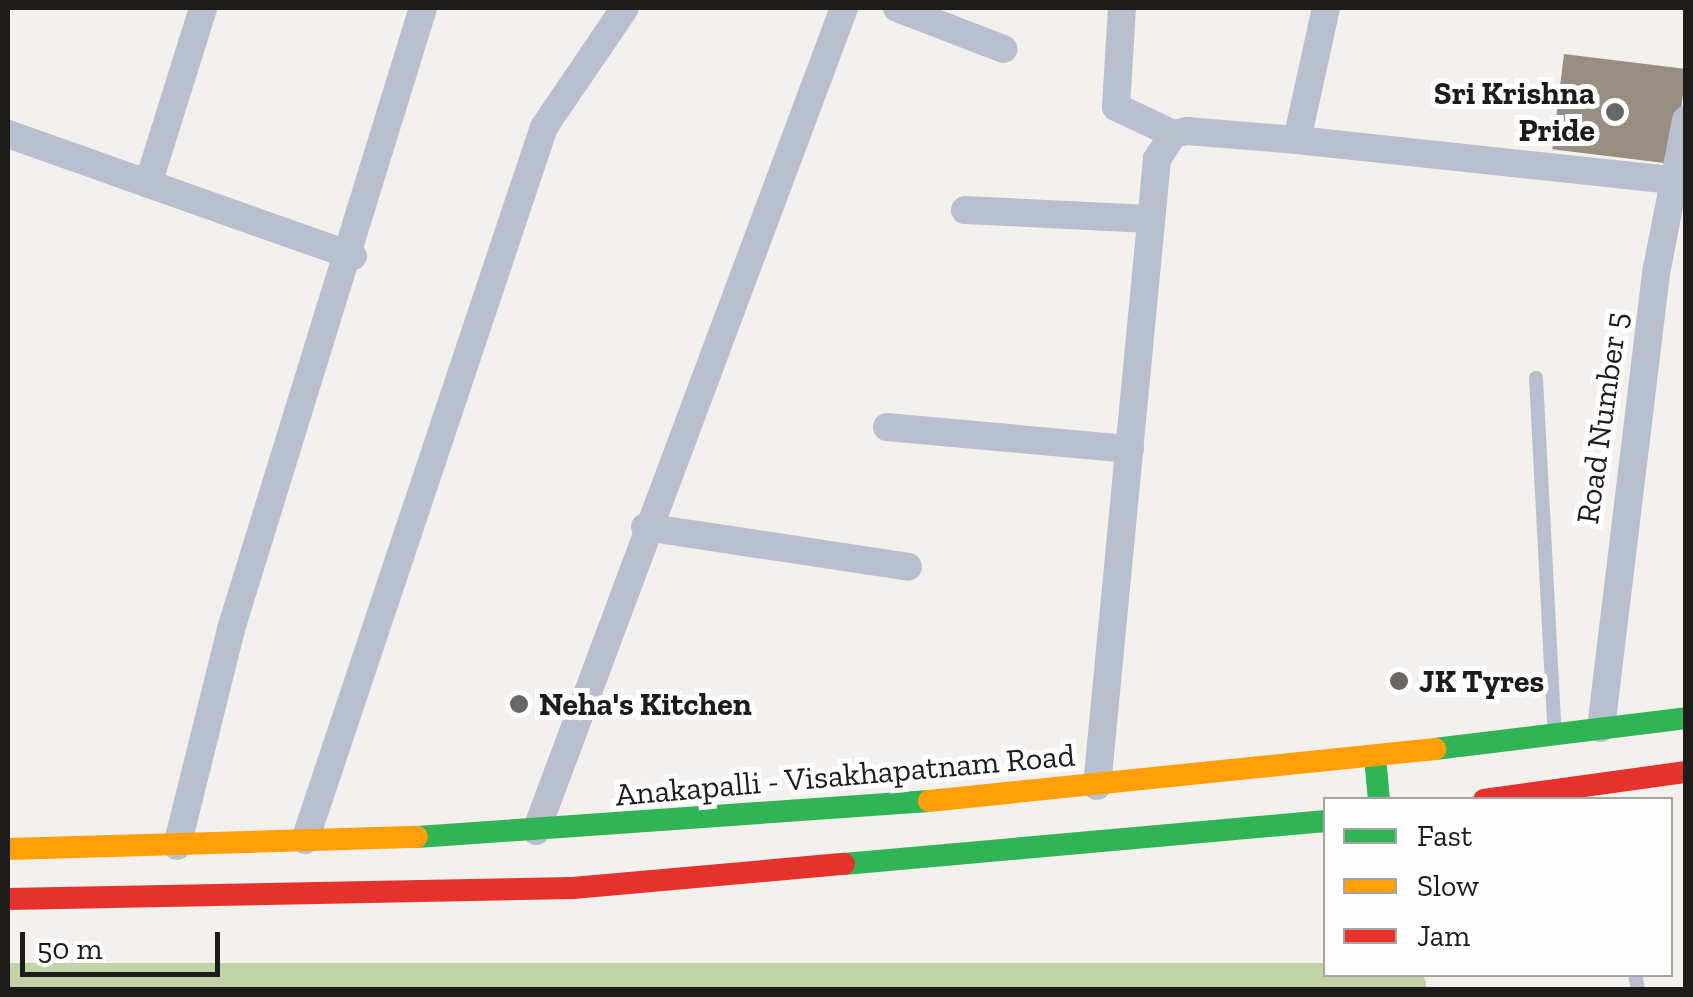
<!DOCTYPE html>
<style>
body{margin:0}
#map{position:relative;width:1693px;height:997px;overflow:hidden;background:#f3f0ee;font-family:"Zilla Slab",serif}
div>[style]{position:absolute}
.forest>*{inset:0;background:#c2d4a6}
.building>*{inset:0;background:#988e82;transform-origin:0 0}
.lane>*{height:14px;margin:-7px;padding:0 7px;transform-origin:7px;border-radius:7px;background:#b8c0cf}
.street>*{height:28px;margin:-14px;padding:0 14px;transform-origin:14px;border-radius:14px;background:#b8c0cf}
.fast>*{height:22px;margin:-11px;padding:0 11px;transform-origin:11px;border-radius:11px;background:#30b455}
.slow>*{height:22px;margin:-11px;padding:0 11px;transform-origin:11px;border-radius:11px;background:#ff9f0a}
.jam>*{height:22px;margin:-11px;padding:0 11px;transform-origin:11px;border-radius:11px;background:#e5322d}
.dots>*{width:28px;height:28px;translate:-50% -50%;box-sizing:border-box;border:5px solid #fefefe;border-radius:50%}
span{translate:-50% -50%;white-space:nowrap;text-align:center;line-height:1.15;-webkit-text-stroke:10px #fefefe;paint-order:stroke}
.poi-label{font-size:32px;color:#1e1c1a;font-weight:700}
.right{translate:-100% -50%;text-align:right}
.left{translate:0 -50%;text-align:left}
.street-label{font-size:32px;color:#1e1c1a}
.frame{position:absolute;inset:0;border:10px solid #1e1c1a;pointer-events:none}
.legend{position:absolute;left:1323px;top:797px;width:350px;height:180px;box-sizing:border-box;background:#fefefe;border:2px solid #a4a4a3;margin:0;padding:12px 18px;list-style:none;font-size:30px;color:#1e1c1a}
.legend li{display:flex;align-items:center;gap:20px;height:50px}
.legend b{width:50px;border:2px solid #a4a4a3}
.scale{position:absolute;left:20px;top:932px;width:200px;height:45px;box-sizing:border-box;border:5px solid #1e1c1a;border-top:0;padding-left:12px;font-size:30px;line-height:35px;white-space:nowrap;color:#1e1c1a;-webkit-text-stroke:8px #fefefe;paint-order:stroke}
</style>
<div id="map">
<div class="forest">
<div style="clip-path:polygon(8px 963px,1325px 963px,1326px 974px,1424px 975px,1427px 989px,8px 990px)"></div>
</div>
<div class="building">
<div style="left:1564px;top:54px;width:123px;height:96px;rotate:7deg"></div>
</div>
<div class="lane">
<div style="left:1536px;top:378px;width:349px;rotate:87deg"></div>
<div style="left:1635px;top:974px;width:16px;rotate:79deg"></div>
</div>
<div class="street">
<div style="left:897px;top:8px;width:114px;rotate:21.1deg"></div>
<div style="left:1122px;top:8px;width:99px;rotate:93.5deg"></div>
<div style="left:1116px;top:107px;width:63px;rotate:25.3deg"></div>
<div style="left:1326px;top:8px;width:135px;rotate:102.4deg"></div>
<div style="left:1297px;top:140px;width:375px;rotate:6.1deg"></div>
<div style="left:8px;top:134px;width:366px;rotate:19.5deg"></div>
<div style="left:148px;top:184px;width:184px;rotate:-72.6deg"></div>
<div style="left:965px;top:210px;width:185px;rotate:2.8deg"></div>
<div style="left:887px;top:427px;width:244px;rotate:5.2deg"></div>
<div style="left:645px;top:527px;width:266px;rotate:8.6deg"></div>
<div style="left:1601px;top:728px;width:463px;rotate:-83.1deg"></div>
<div style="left:1657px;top:268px;width:151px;rotate:-78.9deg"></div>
<div style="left:1097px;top:786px;width:630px;rotate:-84.53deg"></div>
<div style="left:1157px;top:159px;width:30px;rotate:-57deg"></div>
<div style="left:1173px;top:134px;width:14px;rotate:-12deg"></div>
<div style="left:1187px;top:131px;width:110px;rotate:4.7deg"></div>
<div style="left:536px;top:831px;width:879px;rotate:-69.48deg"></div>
<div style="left:305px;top:840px;width:752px;rotate:-71.47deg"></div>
<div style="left:544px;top:127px;width:144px;rotate:-55.8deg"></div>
<div style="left:177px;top:846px;width:224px;rotate:-76deg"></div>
<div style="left:231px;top:629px;width:650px;rotate:-72.82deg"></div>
</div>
<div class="fast">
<div style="left:1435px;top:749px;width:253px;rotate:-7deg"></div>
<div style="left:1375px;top:757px;width:43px;rotate:84.7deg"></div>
<div style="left:417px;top:837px;width:513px;rotate:-4.02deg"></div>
<div style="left:844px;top:864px;width:484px;rotate:-5.1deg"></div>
</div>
<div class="slow">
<div style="left:929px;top:801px;width:509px;rotate:-5.87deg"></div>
<div style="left:8px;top:849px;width:409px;rotate:-1.7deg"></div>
</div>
<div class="jam">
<div style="left:1484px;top:800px;width:204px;rotate:-7.9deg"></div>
<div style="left:8px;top:899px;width:565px;rotate:-1.12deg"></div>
<div style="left:573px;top:888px;width:272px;rotate:-5.1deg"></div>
</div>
<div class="dots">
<div style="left:1615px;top:112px;background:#696664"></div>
<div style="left:1399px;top:681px;background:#696664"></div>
<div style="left:519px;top:704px;background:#696664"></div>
</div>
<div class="poi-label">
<span class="right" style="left:1595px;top:112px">Sri Krishna<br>Pride</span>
<span class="left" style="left:1419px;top:681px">JK Tyres</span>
<span class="left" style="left:539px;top:704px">Neha's Kitchen</span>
</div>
<div class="street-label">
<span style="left:1602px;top:418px;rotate:-82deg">Road Number 5</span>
<span style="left:845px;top:775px;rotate:-5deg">Anakapalli - Visakhapatnam Road</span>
</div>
<div class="frame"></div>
<ul class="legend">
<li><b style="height:12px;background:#30b455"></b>Fast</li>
<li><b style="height:12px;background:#ff9f0a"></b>Slow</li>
<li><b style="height:12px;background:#e5322d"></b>Jam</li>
</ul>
<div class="scale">50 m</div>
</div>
